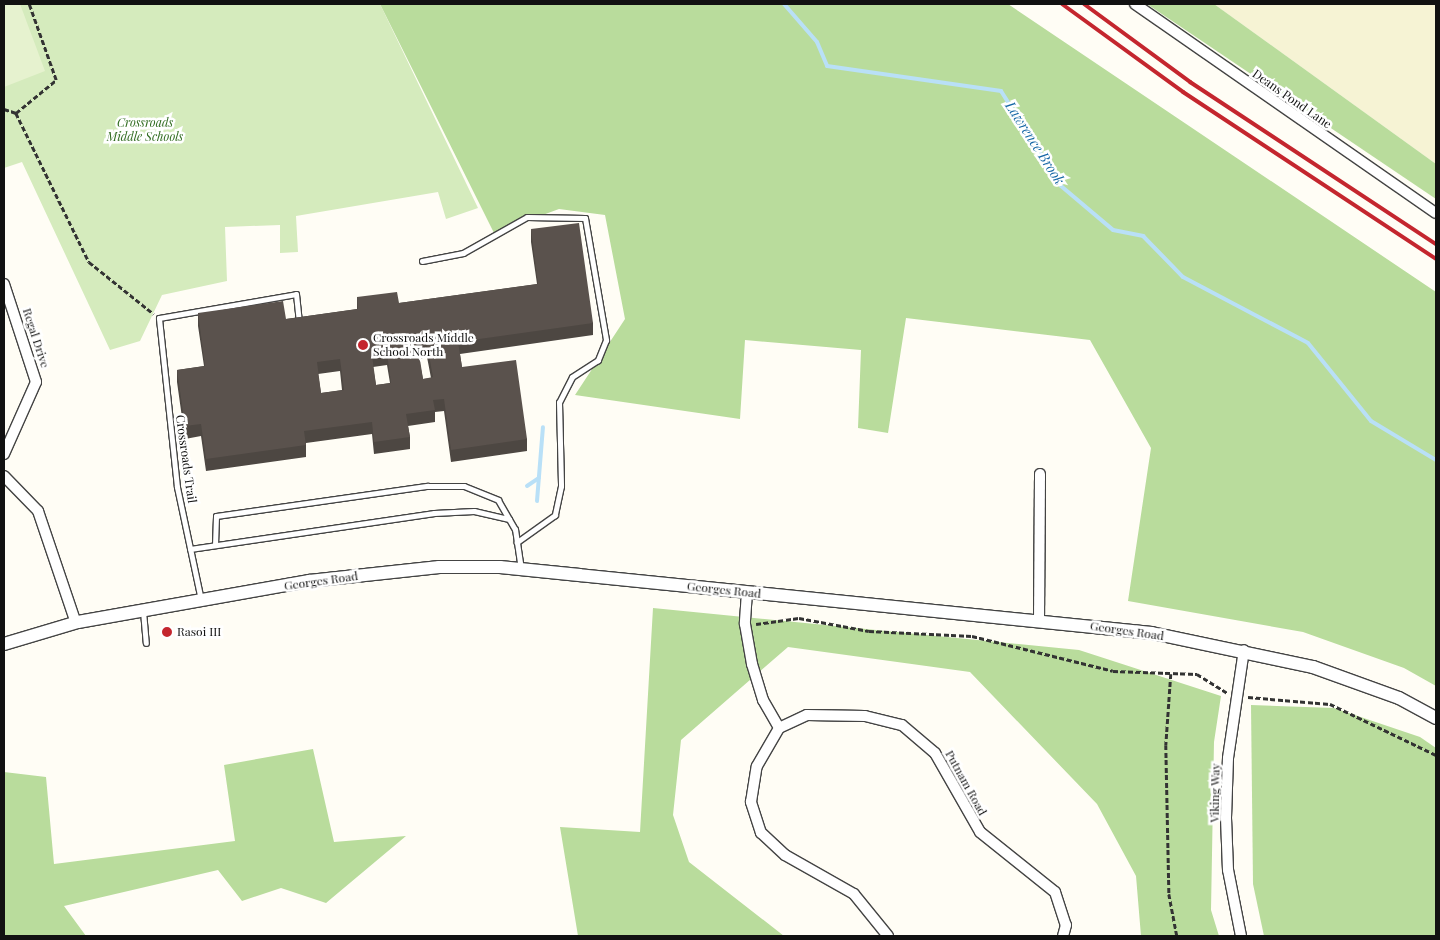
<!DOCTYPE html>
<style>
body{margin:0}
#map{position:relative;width:1440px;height:940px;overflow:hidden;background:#fffdf5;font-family:"Playfair Display",serif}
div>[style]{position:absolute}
.farmland>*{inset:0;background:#f6f3d4}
.green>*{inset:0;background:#d5ebbd}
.forest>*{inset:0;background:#b9dc9c}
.pitch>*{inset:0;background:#e6f2cf}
.stream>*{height:4px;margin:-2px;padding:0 2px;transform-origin:2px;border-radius:2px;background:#b9e0f7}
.path>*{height:2.5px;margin-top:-1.25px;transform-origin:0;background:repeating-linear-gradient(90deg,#333 0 5px,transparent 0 7.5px)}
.roads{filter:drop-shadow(1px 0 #444) drop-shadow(-1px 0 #444) drop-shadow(0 1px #444) drop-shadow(0 -1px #444)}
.service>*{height:5px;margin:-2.5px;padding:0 2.5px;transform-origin:2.5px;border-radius:2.5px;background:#fff}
.minor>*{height:10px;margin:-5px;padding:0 5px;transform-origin:5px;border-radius:5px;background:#fff}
.tertiary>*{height:12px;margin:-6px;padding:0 6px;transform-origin:6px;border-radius:6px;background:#fff}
.rail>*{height:4px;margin:-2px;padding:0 2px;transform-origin:2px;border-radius:2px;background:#c4262e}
.wall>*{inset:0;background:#4d4742}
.building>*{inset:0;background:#5a524d}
.dots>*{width:14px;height:14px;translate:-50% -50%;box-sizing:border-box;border:2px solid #fff;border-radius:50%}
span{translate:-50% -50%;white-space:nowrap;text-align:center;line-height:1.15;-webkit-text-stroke:5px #fff;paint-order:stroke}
.street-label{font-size:12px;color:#111}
.park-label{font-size:12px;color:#2f6b1f;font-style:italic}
.poi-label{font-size:12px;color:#111}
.left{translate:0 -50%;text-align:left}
.water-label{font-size:14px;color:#1768a6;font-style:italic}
.frame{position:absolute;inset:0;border:5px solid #111;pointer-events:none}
</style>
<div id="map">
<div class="farmland">
<div style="clip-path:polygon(1214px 4px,1436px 4px,1436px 164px)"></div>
</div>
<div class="green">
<div style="clip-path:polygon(4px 4px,380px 4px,478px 208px,446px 219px,438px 192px,296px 216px,298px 252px,280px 253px,280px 225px,225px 227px,227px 281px,162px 295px,140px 341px,110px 350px,22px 162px,4px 168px)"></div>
</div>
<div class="forest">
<div style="clip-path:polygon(380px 4px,1008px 4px,1436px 292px,1436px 686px,1404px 668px,1303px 632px,1128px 601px,1151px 448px,1090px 340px,906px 318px,888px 433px,858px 428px,861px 350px,745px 340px,740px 419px,575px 395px,625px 319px,605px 215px,559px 209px,494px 233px)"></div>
<div style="clip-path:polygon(1147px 4px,1214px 4px,1436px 164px,1436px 199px)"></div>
<div style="clip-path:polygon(653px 608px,1079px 650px,1221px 696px,1214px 742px,1211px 910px,1219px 936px,1141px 936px,1136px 876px,1097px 804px,970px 672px,788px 647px,681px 740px,673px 815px,689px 862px,784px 936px,578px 936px,560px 827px,640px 832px)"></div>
<div style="clip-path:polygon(1251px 705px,1334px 708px,1420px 737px,1436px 748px,1436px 936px,1264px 936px,1253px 884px)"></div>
<div style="clip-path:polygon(313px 749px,334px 842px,406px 836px,326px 903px,281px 888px,242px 901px,218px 870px,64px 906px,86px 936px,4px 936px,4px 772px,46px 777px,54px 864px,235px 841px,224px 765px)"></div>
</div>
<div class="pitch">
<div style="clip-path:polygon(4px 4px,20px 4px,45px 71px,4px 87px)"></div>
</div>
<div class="stream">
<div style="left:784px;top:4px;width:50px;rotate:49deg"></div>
<div style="left:817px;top:42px;width:26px;rotate:67deg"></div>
<div style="left:827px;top:66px;width:176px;rotate:8.2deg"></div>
<div style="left:1001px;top:91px;width:112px;rotate:57.7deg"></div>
<div style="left:1061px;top:186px;width:68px;rotate:40.2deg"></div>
<div style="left:1113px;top:230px;width:31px;rotate:11deg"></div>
<div style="left:1143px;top:236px;width:57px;rotate:45.7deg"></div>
<div style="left:1183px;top:277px;width:141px;rotate:27.8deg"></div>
<div style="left:1308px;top:343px;width:100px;rotate:51.1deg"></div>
<div style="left:1371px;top:421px;width:76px;rotate:31deg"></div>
<div style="left:527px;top:486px;width:14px;rotate:-34deg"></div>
<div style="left:537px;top:501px;width:74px;rotate:-85.4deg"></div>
</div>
<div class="path">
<div style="left:4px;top:109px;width:13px;rotate:18deg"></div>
<div style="left:16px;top:113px;width:166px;rotate:63.9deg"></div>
<div style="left:89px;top:262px;width:83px;rotate:38.7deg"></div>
<div style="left:16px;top:113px;width:52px;rotate:-39.5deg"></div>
<div style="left:56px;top:80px;width:81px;rotate:-109.6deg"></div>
<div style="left:756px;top:624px;width:43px;rotate:-7.9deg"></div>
<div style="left:799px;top:618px;width:71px;rotate:10.5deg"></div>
<div style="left:869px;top:631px;width:103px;rotate:2.8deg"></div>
<div style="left:972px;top:636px;width:145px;rotate:13.9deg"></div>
<div style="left:1113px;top:671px;width:84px;rotate:2deg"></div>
<div style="left:1197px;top:674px;width:36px;rotate:32deg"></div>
<div style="left:1171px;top:674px;width:71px;rotate:94deg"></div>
<div style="left:1166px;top:745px;width:149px;rotate:88.8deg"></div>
<div style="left:1169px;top:894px;width:43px;rotate:79.2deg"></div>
<div style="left:1248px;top:697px;width:82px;rotate:4.9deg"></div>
<div style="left:1330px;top:704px;width:118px;rotate:25.7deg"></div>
</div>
<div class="roads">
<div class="service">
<div style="left:422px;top:261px;width:42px;rotate:-11deg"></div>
<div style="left:463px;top:253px;width:73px;rotate:-29.4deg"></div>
<div style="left:527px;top:217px;width:58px;rotate:1deg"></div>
<div style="left:585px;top:218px;width:124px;rotate:80.2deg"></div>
<div style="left:606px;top:340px;width:22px;rotate:112deg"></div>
<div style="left:598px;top:360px;width:31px;rotate:147deg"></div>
<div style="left:572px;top:377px;width:28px;rotate:117deg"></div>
<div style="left:559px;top:402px;width:84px;rotate:88.6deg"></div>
<div style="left:561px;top:486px;width:30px;rotate:102deg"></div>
<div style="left:555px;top:515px;width:47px;rotate:144.6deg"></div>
<div style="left:215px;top:545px;width:29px;rotate:-88deg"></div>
<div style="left:216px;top:516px;width:214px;rotate:-8.1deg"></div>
<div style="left:428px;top:486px;width:36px"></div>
<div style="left:464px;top:486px;width:37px;rotate:22deg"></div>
<div style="left:498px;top:500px;width:34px;rotate:60deg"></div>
<div style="left:515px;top:529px;width:40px;rotate:81.5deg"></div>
<div style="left:190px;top:549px;width:247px;rotate:-8.4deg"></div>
<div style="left:434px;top:513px;width:40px;rotate:-2.9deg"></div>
<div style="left:474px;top:511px;width:36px;rotate:13deg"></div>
<div style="left:201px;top:600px;width:116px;rotate:-102deg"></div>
<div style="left:177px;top:487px;width:170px;rotate:-96.1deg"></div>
<div style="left:159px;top:318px;width:139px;rotate:-9.9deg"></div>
<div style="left:296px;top:294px;width:29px;rotate:84deg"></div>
<div style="left:143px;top:611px;width:32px;rotate:85deg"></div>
</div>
<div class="minor">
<div style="left:1135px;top:4px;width:366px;rotate:34.8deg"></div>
<div style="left:4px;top:284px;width:103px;rotate:71.9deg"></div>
<div style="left:36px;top:382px;width:79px;rotate:114deg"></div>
<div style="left:4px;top:476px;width:49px;rotate:45.8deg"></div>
<div style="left:38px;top:511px;width:118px;rotate:71.3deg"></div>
<div style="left:747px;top:592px;width:32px;rotate:94deg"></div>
<div style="left:745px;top:624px;width:41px;rotate:80.1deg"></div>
<div style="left:752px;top:664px;width:38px;rotate:73deg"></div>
<div style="left:763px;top:700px;width:32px;rotate:60deg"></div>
<div style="left:1039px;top:620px;width:146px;rotate:-89.6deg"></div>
<div style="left:888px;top:936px;width:54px;rotate:-129deg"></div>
<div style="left:854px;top:894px;width:79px;rotate:-150.5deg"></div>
<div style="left:785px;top:855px;width:33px;rotate:-137deg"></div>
<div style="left:761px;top:833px;width:33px;rotate:-108deg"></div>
<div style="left:751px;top:802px;width:36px;rotate:-81deg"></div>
<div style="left:757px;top:766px;width:44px;rotate:-59.9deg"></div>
<div style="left:779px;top:728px;width:31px;rotate:-25deg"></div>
<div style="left:807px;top:715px;width:58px;rotate:1deg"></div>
<div style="left:865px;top:716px;width:38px;rotate:14deg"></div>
<div style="left:902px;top:725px;width:43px;rotate:40.3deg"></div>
<div style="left:935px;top:753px;width:91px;rotate:60.3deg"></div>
<div style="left:980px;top:832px;width:96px;rotate:38.7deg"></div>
<div style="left:1055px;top:892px;width:35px;rotate:72deg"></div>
<div style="left:1066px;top:925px;width:11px;rotate:105deg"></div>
<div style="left:1241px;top:936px;width:67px;rotate:-101.1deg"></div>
<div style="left:1228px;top:870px;width:52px;rotate:-92.2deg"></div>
<div style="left:1226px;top:818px;width:60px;rotate:-88.1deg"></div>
<div style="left:1228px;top:758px;width:109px;rotate:-81.6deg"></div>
</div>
<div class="tertiary">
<div style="left:4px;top:644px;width:77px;rotate:-16.6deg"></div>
<div style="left:78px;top:622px;width:235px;rotate:-10.1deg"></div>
<div style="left:309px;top:581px;width:131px;rotate:-6.1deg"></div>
<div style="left:439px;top:567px;width:61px"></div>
<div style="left:500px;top:567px;width:655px;rotate:5.78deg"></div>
<div style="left:1152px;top:633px;width:165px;rotate:11.9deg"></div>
<div style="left:1313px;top:667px;width:91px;rotate:19.8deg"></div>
<div style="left:1399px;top:698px;width:42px;rotate:28.4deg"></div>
</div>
</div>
<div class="rail">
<div style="left:1062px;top:4px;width:150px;rotate:36deg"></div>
<div style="left:1183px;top:92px;width:303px;rotate:33.4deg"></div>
<div style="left:1084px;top:4px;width:132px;rotate:36.3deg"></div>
<div style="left:1190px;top:82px;width:295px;rotate:33.4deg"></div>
</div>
<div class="wall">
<div style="clip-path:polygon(evenodd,531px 229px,593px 323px,593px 335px,460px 354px,462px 367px,527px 439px,527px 451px,451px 462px,444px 411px,435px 412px,435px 422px,408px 426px,410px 437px,410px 449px,374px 454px,372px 434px,306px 443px,306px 457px,206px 471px,201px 436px,185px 439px,177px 382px,177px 370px,204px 366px,198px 326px,198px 313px,286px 319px,357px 309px,357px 297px,399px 303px,537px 284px,531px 242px,531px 229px,427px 357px,431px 378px,423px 379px,419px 359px,427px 357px,531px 229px,387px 365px,390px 383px,376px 385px,373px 367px,387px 365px,531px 229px,340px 371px,342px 390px,321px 393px,318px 374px,340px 371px)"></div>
</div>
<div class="building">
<div style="clip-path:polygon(evenodd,579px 223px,593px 323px,458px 342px,462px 367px,516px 360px,527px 439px,451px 450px,444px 399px,433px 400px,435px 410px,406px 414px,410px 437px,374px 442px,372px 422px,304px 431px,306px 445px,206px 459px,201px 424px,185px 426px,177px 370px,205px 366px,198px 313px,283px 301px,286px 319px,358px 309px,357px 297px,397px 292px,399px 303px,538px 284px,531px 229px,579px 223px,427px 345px,433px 377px,423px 379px,418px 347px,427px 345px,579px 223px,387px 353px,391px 383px,376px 385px,372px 355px,387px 353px,579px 223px,340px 359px,344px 390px,321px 393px,317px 362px,340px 359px)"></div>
</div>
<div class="dots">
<div style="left:363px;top:345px;background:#c4262e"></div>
<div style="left:167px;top:632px;background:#c4262e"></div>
</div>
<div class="street-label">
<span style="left:1292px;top:99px;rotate:35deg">Deans Pond Lane</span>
<span style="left:36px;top:338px;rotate:72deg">Regal Drive</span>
<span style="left:186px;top:459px;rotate:82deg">Crossroads Trail</span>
<span style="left:321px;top:581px;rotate:-8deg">Georges Road</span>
<span style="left:724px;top:590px;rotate:6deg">Georges Road</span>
<span style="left:1127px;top:631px;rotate:8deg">Georges Road</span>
<span style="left:966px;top:783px;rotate:61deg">Putnam Road</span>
<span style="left:1215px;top:793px;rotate:-89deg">Viking Way</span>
</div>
<div class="park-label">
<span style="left:145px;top:130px">Crossroads<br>Middle Schools</span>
</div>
<div class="poi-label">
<span class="left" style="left:373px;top:345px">Crossroads Middle<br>School North</span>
<span class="left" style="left:177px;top:632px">Rasoi III</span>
</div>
<div class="water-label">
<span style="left:1035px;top:143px;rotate:57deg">Lawrence Brook</span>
</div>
<div class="frame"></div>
</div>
